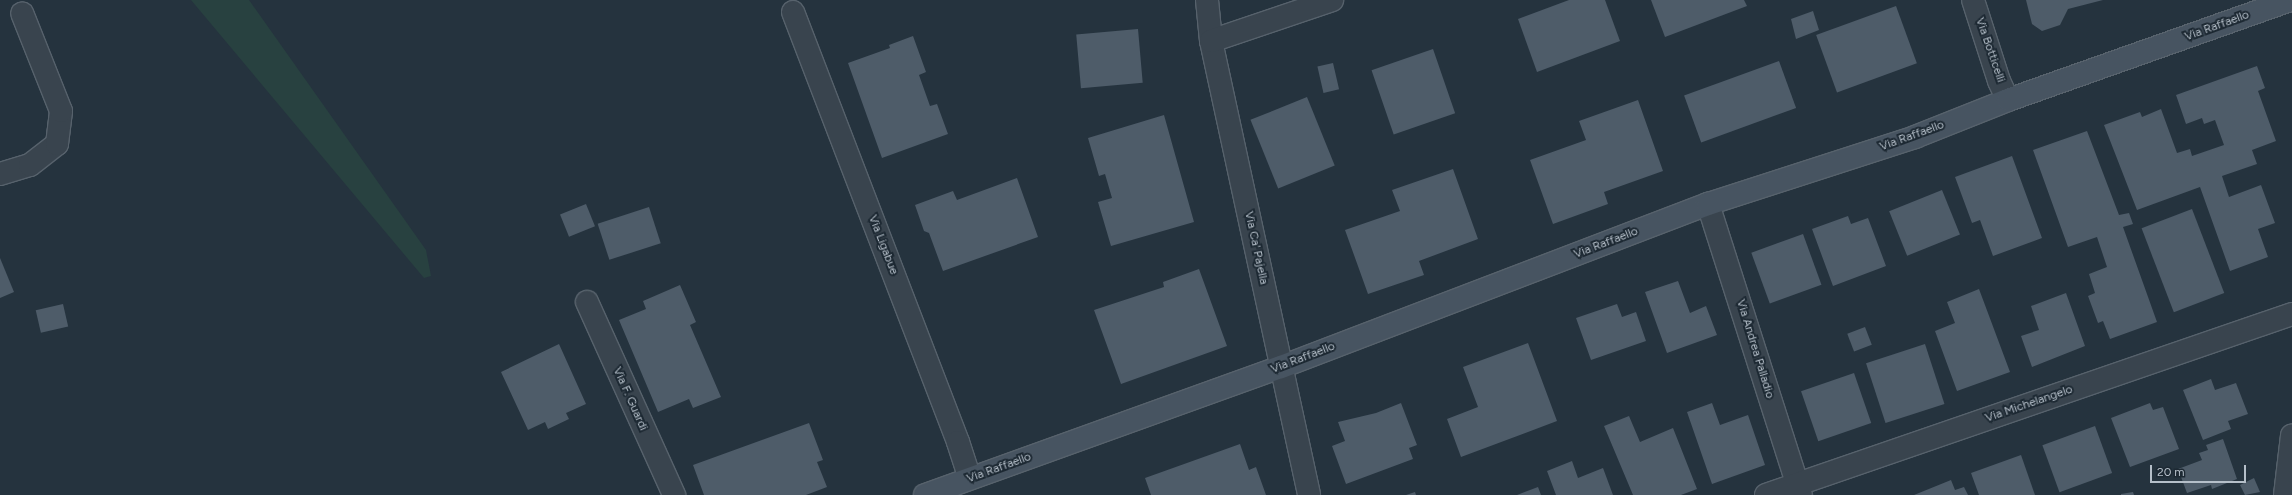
<!DOCTYPE html>
<style>
body{margin:0}
#map{position:relative;width:2292px;height:495px;overflow:hidden;background:#25333e;font-family:Figtree,sans-serif}
div>[style]{position:absolute}
.green>*{inset:0;background:#284140}
.building>*{inset:0;background:#4e5c69;transform-origin:0 0}
.roads{filter:drop-shadow(1px 0 #57626c) drop-shadow(-1px 0 #57626c) drop-shadow(0 1px #57626c) drop-shadow(0 -1px #57626c)}
.minor>*{height:22px;margin:-11px;padding:0 11px;transform-origin:11px;border-radius:11px;background:#39444e}
.secondary>*{height:22px;margin:-11px;padding:0 11px;transform-origin:11px;border-radius:11px;background:#475461}
span{translate:-50% -50%;white-space:nowrap;text-align:center;line-height:1.15;-webkit-text-stroke:4px #1d2933;paint-order:stroke}
.street-label{font-size:12px;color:#b5bfc9}
.scale{position:absolute;left:2150px;top:465px;width:96px;height:18px;box-sizing:border-box;border:2px solid #b5bfc9;border-top:0;padding-left:5px;font-size:12px;line-height:14px;white-space:nowrap;color:#b5bfc9;-webkit-text-stroke:3px #1d2933;paint-order:stroke}
</style>
<div id="map">
<div class="green">
<div style="clip-path:polygon(191px 0,249px 0,426px 250px,431px 276px,424px 278px)"></div>
</div>
<div class="building">
<div style="clip-path:polygon(1569px 0,1605px 0,1620px 41px,1537px 72px,1518px 19px)"></div>
<div style="clip-path:polygon(1651px 0,1744px 0,1747px 6px,1665px 37px)"></div>
<div style="clip-path:polygon(2026px 0,2103px 0,2068px 9px,2060px 25px,2042px 31px,2032px 24px)"></div>
<div style="left:1896px;top:6px;width:61px;height:85px;rotate:70deg"></div>
<div style="clip-path:polygon(1813px 11px,1819px 30px,1796px 39px,1791px 19px)"></div>
<div style="left:1138px;top:29px;width:54px;height:62px;rotate:85deg"></div>
<div style="clip-path:polygon(913px 36px,926px 72px,919px 75px,930px 106px,937px 104px,948px 134px,882px 158px,848px 63px,890px 48px,889px 45px)"></div>
<div style="left:1433px;top:49px;width:68px;height:65px;rotate:71deg"></div>
<div style="left:1779px;top:61px;width:50px;height:101px;rotate:70deg"></div>
<div style="left:1333px;top:63px;width:27px;height:16px;rotate:77deg"></div>
<div style="clip-path:polygon(2257px 66px,2265px 88px,2258px 91px,2276px 141px,2252px 150px,2257px 164px,2222px 176px,2229px 197px,2261px 185px,2275px 223px,2258px 229px,2268px 257px,2230px 271px,2200px 187px,2137px 210px,2104px 125px,2140px 112px,2142px 117px,2161px 109px,2177px 153px,2190px 149px,2192px 156px,2224px 145px,2215px 120px,2204px 124px,2202px 118px,2186px 124px,2176px 95px)"></div>
<div style="left:1307px;top:97px;width:74px;height:61px;rotate:68deg"></div>
<div style="clip-path:polygon(1638px 100px,1663px 171px,1604px 192px,1608px 204px,1553px 224px,1530px 160px,1586px 140px,1579px 121px)"></div>
<div style="clip-path:polygon(1164px 115px,1194px 222px,1111px 246px,1098px 202px,1112px 198px,1105px 174px,1099px 176px,1088px 138px)"></div>
<div style="clip-path:polygon(2087px 131px,2119px 215px,2129px 213px,2133px 224px,2123px 227px,2157px 322px,2110px 339px,2103px 321px,2098px 323px,2088px 296px,2095px 293px,2089px 274px,2107px 267px,2097px 237px,2068px 247px,2033px 150px)"></div>
<div style="clip-path:polygon(2012px 156px,2042px 238px,1993px 256px,1980px 220px,1972px 223px,1955px 177px)"></div>
<div style="clip-path:polygon(1453px 169px,1478px 239px,1419px 261px,1424px 275px,1368px 294px,1345px 230px,1400px 211px,1392px 190px)"></div>
<div style="clip-path:polygon(1017px 178px,1038px 237px,943px 271px,929px 233px,924px 231px,915px 205px,953px 191px,957px 200px)"></div>
<div style="left:1942px;top:190px;width:48px;height:57px;rotate:68deg"></div>
<div style="left:586px;top:204px;width:24px;height:28px;rotate:68deg"></div>
<div style="left:649px;top:207px;width:38px;height:54px;rotate:72deg"></div>
<div style="left:2192px;top:209px;width:90px;height:54px;rotate:69deg"></div>
<div style="clip-path:polygon(1848px 216px,1851px 224px,1868px 218px,1886px 266px,1833px 286px,1812px 229px)"></div>
<div style="left:1803px;top:234px;width:54px;height:55px;rotate:70deg"></div>
<div style="clip-path:polygon(0 258px,14px 292px,0 298px)"></div>
<div style="clip-path:polygon(1199px 269px,1227px 346px,1121px 384px,1094px 310px,1164px 287px,1163px 282px)"></div>
<div style="clip-path:polygon(1678px 281px,1690px 313px,1706px 306px,1717px 335px,1667px 353px,1645px 292px)"></div>
<div style="clip-path:polygon(680px 285px,696px 322px,690px 325px,721px 397px,693px 408px,689px 399px,658px 412px,619px 320px,646px 309px,643px 301px)"></div>
<div style="clip-path:polygon(1979px 289px,2010px 372px,1957px 391px,1935px 331px,1955px 323px,1947px 302px)"></div>
<div style="clip-path:polygon(2066px 293px,2085px 346px,2032px 367px,2021px 336px,2039px 330px,2031px 306px)"></div>
<div style="left:63px;top:304px;width:23px;height:28px;rotate:77deg"></div>
<div style="clip-path:polygon(1617px 304px,1622px 317px,1636px 312px,1646px 341px,1591px 360px,1576px 318px)"></div>
<div style="left:1865px;top:327px;width:19px;height:19px;rotate:69deg"></div>
<div style="clip-path:polygon(1528px 343px,1557px 421px,1461px 457px,1447px 419px,1478px 407px,1463px 367px)"></div>
<div style="clip-path:polygon(559px 344px,586px 404px,566px 413px,569px 419px,548px 429px,545px 422px,528px 430px,501px 372px)"></div>
<div style="left:1925px;top:344px;width:63px;height:62px;rotate:72deg"></div>
<div style="left:1854px;top:373px;width:53px;height:56px;rotate:71deg"></div>
<div style="clip-path:polygon(2211px 379px,2215px 390px,2236px 383px,2248px 414px,2228px 421px,2231px 429px,2203px 440px,2183px 390px)"></div>
<div style="clip-path:polygon(1401px 403px,1417px 445px,1409px 448px,1413px 459px,1346px 484px,1332px 446px,1345px 441px,1338px 422px,1376px 413px)"></div>
<div style="clip-path:polygon(1712px 403px,1720px 425px,1748px 415px,1765px 465px,1712px 484px,1687px 412px)"></div>
<div style="clip-path:polygon(2150px 403px,2153px 410px,2163px 407px,2179px 449px,2130px 467px,2111px 418px)"></div>
<div style="clip-path:polygon(1629px 416px,1640px 442px,1673px 428px,1697px 489px,1681px 495px,1633px 495px,1604px 426px)"></div>
<div style="clip-path:polygon(809px 423px,823px 460px,817px 462px,827px 487px,806px 495px,704px 495px,693px 465px)"></div>
<div style="left:2095px;top:426px;width:50px;height:56px;rotate:70deg"></div>
<div style="clip-path:polygon(2223px 439px,2237px 479px,2212px 489px,2211px 485px,2187px 493px,2178px 469px,2202px 460px,2199px 453px,2208px 450px,2206px 445px)"></div>
<div style="clip-path:polygon(1240px 444px,1249px 470px,1256px 467px,1266px 495px,1151px 495px,1145px 478px)"></div>
<div style="clip-path:polygon(2021px 455px,2035px 495px,1979px 495px,1971px 473px)"></div>
<div style="clip-path:polygon(1572px 461px,1578px 478px,1603px 468px,1613px 495px,1556px 495px,1547px 471px)"></div>
<div style="clip-path:polygon(2254px 478px,2260px 492px,2245px 495px,2240px 485px)"></div>
<div style="clip-path:polygon(1951px 480px,1955px 490px,1964px 487px,1968px 495px,1914px 495px)"></div>
<div style="clip-path:polygon(1538px 487px,1541px 495px,1517px 495px)"></div>
<div style="clip-path:polygon(1415px 492px,1416px 495px,1406px 495px)"></div>
<div style="clip-path:polygon(2133px 492px,2134px 495px,2121px 495px,2121px 494px)"></div>
</div>
<div class="roads">
<div class="minor">
<div style="left:1207px;top:0;width:41px;rotate:84.4deg"></div>
<div style="left:1211px;top:41px;width:464px;rotate:77.8deg"></div>
<div style="left:1973px;top:0;width:85px;rotate:72.2deg"></div>
<div style="left:1999px;top:81px;width:21px;rotate:65deg"></div>
<div style="left:793px;top:12px;width:461px;rotate:69deg"></div>
<div style="left:958px;top:442px;width:38px;rotate:72deg"></div>
<div style="left:1211px;top:41px;width:128px;rotate:-18.7deg"></div>
<div style="left:0;top:174px;width:31px;rotate:-17deg"></div>
<div style="left:30px;top:165px;width:34px;rotate:-38deg"></div>
<div style="left:57px;top:144px;width:33px;rotate:-83deg"></div>
<div style="left:61px;top:111px;width:105px;rotate:-111.7deg"></div>
<div style="left:1708px;top:204px;width:305px;rotate:72.3deg"></div>
<div style="left:587px;top:302px;width:212px;rotate:65.7deg"></div>
<div style="left:1766px;top:495px;width:556px;rotate:-18.99deg"></div>
<div style="left:2285px;top:495px;width:60px;rotate:-83.3deg"></div>
</div>
<div class="secondary">
<div style="left:925px;top:495px;width:378px;rotate:-19.8deg"></div>
<div style="left:1281px;top:367px;width:457px;rotate:-20.9deg"></div>
<div style="left:1708px;top:204px;width:218px;rotate:-17.9deg"></div>
<div style="left:1915px;top:137px;width:100px;rotate:-21.7deg"></div>
<div style="left:2008px;top:100px;width:299px;rotate:-19.5deg"></div>
</div>
</div>
<div class="street-label">
<span style="left:2217px;top:26px;rotate:-20deg">Via Raffaello</span>
<span style="left:1990px;top:50px;rotate:71deg">Via Botticelli</span>
<span style="left:1912px;top:136px;rotate:-20deg">Via Raffaello</span>
<span style="left:1606px;top:243px;rotate:-21deg">Via Raffaello</span>
<span style="left:883px;top:245px;rotate:69deg">Via Ligabue</span>
<span style="left:1256px;top:248px;rotate:78deg">Via Ca' Pajella</span>
<span style="left:1755px;top:349px;rotate:73deg">Via Andrea Palladio</span>
<span style="left:1303px;top:358px;rotate:-21deg">Via Raffaello</span>
<span style="left:630px;top:399px;rotate:66deg">Via F. Guardi</span>
<span style="left:2029px;top:404px;rotate:-19deg">Via Michelangelo</span>
<span style="left:999px;top:468px;rotate:-20deg">Via Raffaello</span>
</div>
<div class="scale">20 m</div>
</div>
